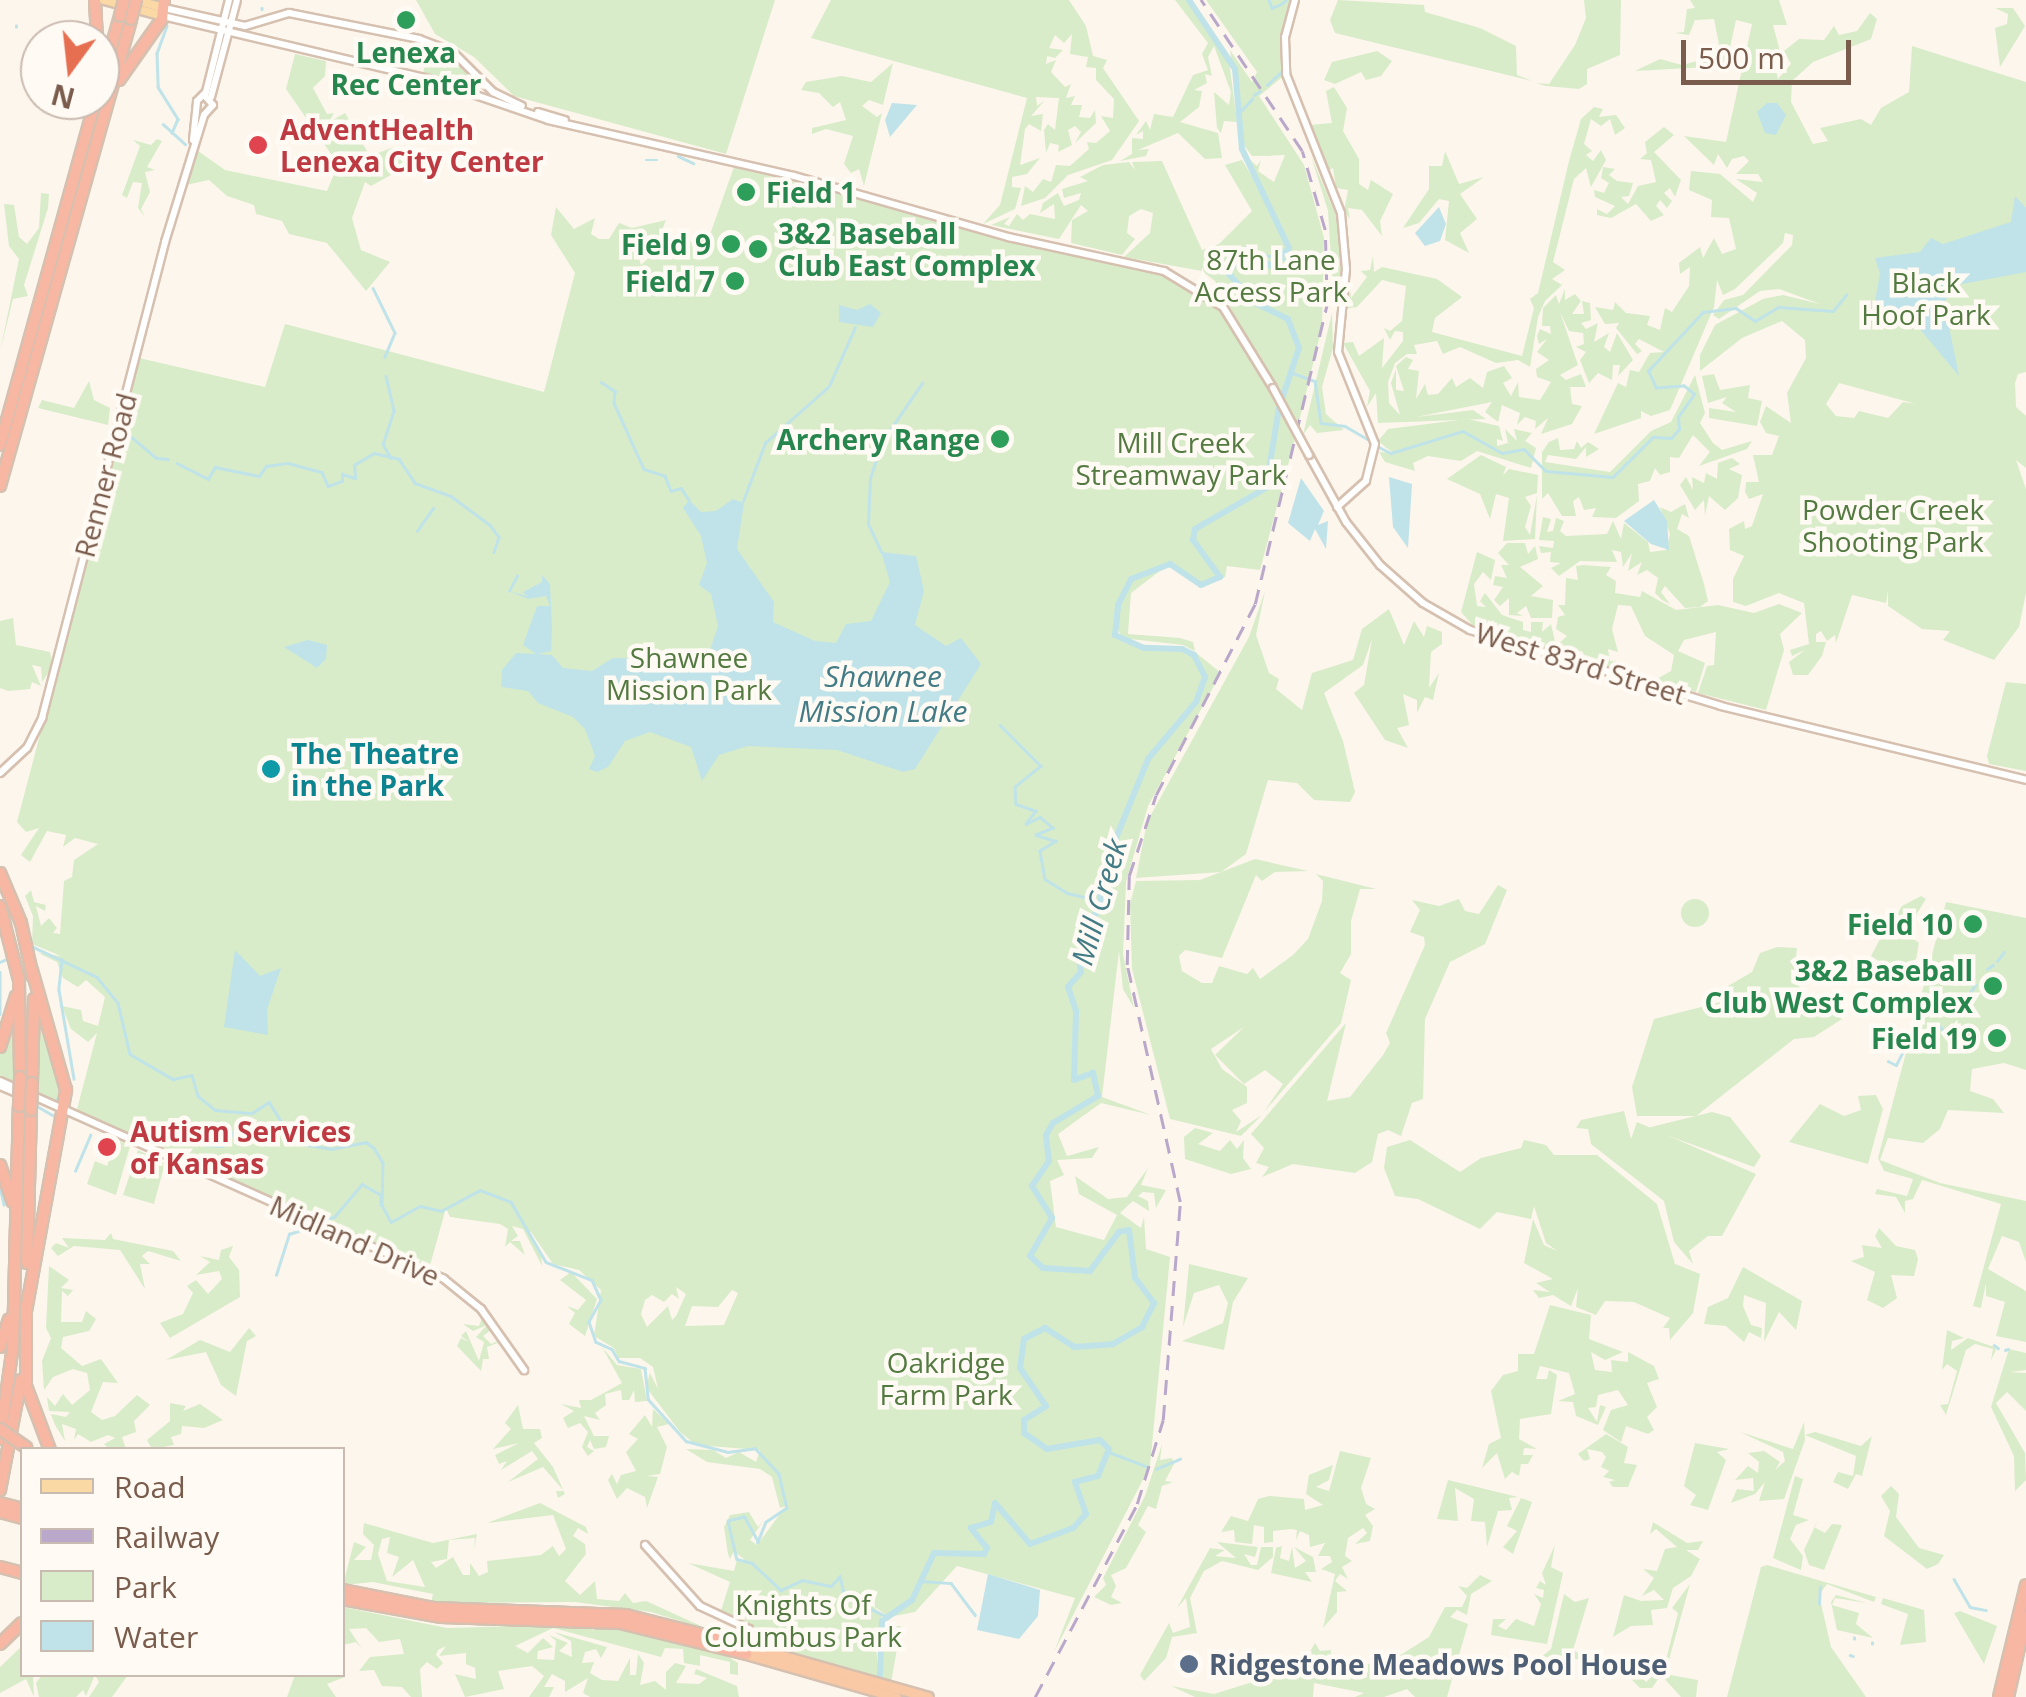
<!DOCTYPE html>
<style>
body{margin:0}
#map{position:relative;width:2026px;height:1697px;overflow:hidden;background:#fdf6ec;font-family:"Open Sans",sans-serif}
div>[style]{position:absolute}
.green>*{inset:0;background:#d8ecc9}
.round{border-radius:50%}
.water>*{inset:0;background:#bfe3e8}
.stream>*{height:2.5px;margin:-1.25px;padding:0 1.25px;transform-origin:1.25px;border-radius:1.25px;background:#bfe3e8}
.river>*{height:6px;margin:-3px;padding:0 3px;transform-origin:3px;border-radius:3px;background:#bfe3e8}
.roads{filter:drop-shadow(2px 0 #d6c0b0) drop-shadow(-2px 0 #d6c0b0) drop-shadow(0 2px #d6c0b0) drop-shadow(0 -2px #d6c0b0)}
.secondary>*{height:6px;margin:-3px;padding:0 3px;transform-origin:3px;border-radius:3px;background:#fff}
.primary>*{height:8px;margin:-4px;padding:0 4px;transform-origin:4px;border-radius:4px;background:#fbd9a5}
.trunk>*{height:9px;margin:-4.5px;padding:0 4.5px;transform-origin:4.5px;border-radius:4.5px;background:#f9c8a4}
.motorway>*{height:10px;margin:-5px;padding:0 5px;transform-origin:5px;border-radius:5px;background:#f7b7a3}
.rail>*{height:2.5px;margin-top:-1.25px;transform-origin:0;background:repeating-linear-gradient(90deg,#b9a8c9 0 15px,transparent 0 25px)}
.bridges{filter:drop-shadow(2px 0 #d6c0b0) drop-shadow(-2px 0 #d6c0b0) drop-shadow(0 2px #d6c0b0) drop-shadow(0 -2px #d6c0b0)}
.secondary-bridge>*{height:6px;margin:-3px;padding:0 3px;transform-origin:3px;border-radius:3px;background:#fff}
.motorway-bridge>*{height:10px;margin:-5px;padding:0 5px;transform-origin:5px;border-radius:5px;background:#f7b7a3}
.dots>*{width:28px;height:28px;translate:-50% -50%;box-sizing:border-box;border:5px solid #fffaf3;border-radius:50%}
span{translate:-50% -50%;white-space:nowrap;text-align:center;line-height:1.15;-webkit-text-stroke:9px #fffaf3;paint-order:stroke}
.leisure-label{font-size:28px;color:#27864d;font-weight:700}
.left{translate:0 -50%;text-align:left}
.right{translate:-100% -50%;text-align:right}
.health-label{font-size:28px;color:#be3a42;font-weight:700}
.park-label{font-size:28px;color:#537a41}
.street-label{font-size:28px;color:#7a5c4d}
.culture-label{font-size:28px;color:#0d838f;font-weight:700}
.service-label{font-size:28px;color:#4e5e75;font-weight:700}
.water-label{font-size:30px;color:#437c86;font-style:italic}
.legend{position:absolute;left:20px;top:1447px;width:325px;height:230px;box-sizing:border-box;background:#fffaf3;border:2px solid #cabbb1;margin:0;padding:12px 18px;list-style:none;font-size:30px;color:#7a5c4d}
.legend li{display:flex;align-items:center;gap:20px;height:50px}
.legend b{width:50px;border:2px solid #cabbb1}
.north{position:absolute;left:20px;top:20px;width:100px;height:100px;box-sizing:border-box;background:#fffaf3;border:2px solid #cabbb1;border-radius:50%;rotate:195deg;font-size:28px;font-weight:700;line-height:40px;text-align:center;color:#7a5c4d}
.north::after{content:'';display:block;margin:auto;width:35px;height:45px;background:#e76f51;clip-path:polygon(50% 0,100% 100%,50% 72%,0 100%)}
.scale{position:absolute;left:1681px;top:40px;width:170px;height:45px;box-sizing:border-box;border:5px solid #7a5c4d;border-top:0;padding-left:12px;font-size:30px;line-height:35px;white-space:nowrap;color:#7a5c4d;-webkit-text-stroke:8px #fffaf3;paint-order:stroke}
</style>
<div id="map">
<div class="green">
<div style="clip-path:polygon(416px 0,775px 0,726px 154px,514px 96px,474px 57px,435px 34px)"></div>
<div style="clip-path:polygon(831px 0,1069px 0,1086px 26px,1093px 56px,1107px 60px,1103px 68px,1139px 121px,1112px 160px,1068px 175px,1045px 198px,1021px 206px,1025px 186px,1033px 192px,1043px 179px,1051px 182px,1056px 165px,1070px 166px,1089px 149px,1087px 142px,1096px 143px,1110px 131px,1101px 116px,1113px 118px,1114px 99px,1096px 80px,1096px 68px,1086px 67px,1088px 57px,1070px 54px,1072px 34px,1064px 43px,1055px 35px,1049px 48px,1063px 50px,1055px 58px,1047px 56px,1046px 64px,1056px 60px,1051px 72px,1065px 87px,1071px 84px,1066px 98px,1075px 96px,1071px 105px,1082px 105px,1079px 117px,1090px 118px,1095px 110px,1096px 123px,1075px 143px,1081px 132px,1075px 126px,1068px 130px,1072px 145px,1058px 152px,1059px 145px,1050px 143px,1046px 153px,1044px 130px,1048px 124px,1055px 130px,1059px 98px,1036px 97px,1037px 106px,1045px 100px,1031px 116px,1043px 114px,1041px 131px,1029px 124px,1025px 129px,1020px 165px,1040px 158px,1027px 174px,1012px 177px,1012px 187px,1021px 188px,1015px 209px,983px 224px,1000px 205px,1027px 98px,811px 38px)"></div>
<div style="clip-path:polygon(1175px 0,1186px 0,1197px 11px,1229px 61px,1237px 122px,1224px 121px,1221px 133px,1217px 128px,1214px 92px,1229px 105px,1231px 92px,1214px 46px,1208px 57px,1212px 76px,1205px 74px,1207px 83px,1194px 90px,1202px 91px,1199px 107px,1180px 122px,1218px 133px,1222px 158px,1205px 159px,1178px 133px,1138px 150px,1149px 149px,1146px 156px,1120px 161px,1132px 154px,1132px 138px,1143px 139px,1143px 131px,1136px 135px,1146px 121px,1150px 130px,1154px 114px,1173px 117px,1193px 75px,1208px 70px,1202px 54px,1208px 43px)"></div>
<div style="clip-path:polygon(1206px 0,1295px 0,1287px 24px,1286px 74px,1259px 96px,1304px 165px,1324px 238px,1322px 327px,1298px 426px,1215px 281px,1202px 271px,1124px 257px,1150px 233px,1153px 213px,1141px 209px,1129px 216px,1127px 233px,1135px 239px,1122px 255px,1071px 243px,1072px 220px,1088px 211px,1081px 205px,1059px 239px,991px 225px,1010px 217px,1004px 224px,1009px 226px,1017px 214px,1023px 220px,1030px 214px,1055px 219px,1054px 204px,1040px 213px,1043px 203px,1058px 193px,1064px 206px,1079px 200px,1081px 193px,1064px 198px,1062px 189px,1088px 181px,1080px 177px,1103px 165px,1129px 162px,1135px 170px,1132px 162px,1162px 161px,1202px 250px,1219px 244px,1252px 211px,1225px 165px,1242px 160px,1266px 200px,1249px 159px,1257px 166px,1261px 160px,1258px 171px,1274px 182px,1285px 155px,1252px 156px,1243px 144px,1230px 50px,1252px 82px,1257px 72px)"></div>
<div style="clip-path:polygon(1338px 0,1424px 5px,1425px 12px,1480px 28px,1516px 46px,1517px 75px,1532px 81px,1335px 33px,1330px 20px)"></div>
<div style="clip-path:polygon(1584px 0,1621px 0,1620px 55px,1587px 69px,1587px 84px,1579px 89px,1546px 86px,1536px 83px,1549px 84px,1575px 45px,1586px 18px)"></div>
<div style="clip-path:polygon(evenodd,1690px 0,1779px 0,1787px 25px,1773px 25px,1783px 62px,1774px 63px,1778px 79px,1791px 64px,1784px 51px,1799px 39px,1824px 40px,1834px 26px,1839px 35px,1857px 31px,1870px 13px,1877px 19px,1871px 39px,1813px 62px,1792px 81px,1791px 102px,1813px 144px,1828px 141px,1820px 128px,1861px 119px,1871px 125px,1881px 108px,1909px 92px,1912px 46px,2026px 82px,2026px 372px,2018px 374px,2015px 383px,2016px 407px,2026px 416px,2026px 468px,2016px 460px,2026px 489px,2026px 593px,2019px 627px,1994px 660px,1943px 640px,1950px 631px,1922px 629px,1888px 606px,1888px 591px,1886px 603px,1852px 595px,1836px 643px,1835px 635px,1827px 641px,1821px 631px,1816px 634px,1816px 642px,1826px 642px,1822px 656px,1808px 675px,1793px 675px,1789px 662px,1805px 650px,1792px 656px,1790px 650px,1809px 644px,1804px 603px,1779px 593px,1746px 606px,1733px 602px,1733px 579px,1744px 556px,1730px 550px,1729px 529px,1744px 521px,1745px 529px,1752px 526px,1763px 494px,1749px 499px,1745px 492px,1746px 482px,1759px 482px,1753px 455px,1772px 455px,1779px 436px,1766px 433px,1760px 422px,1766px 406px,1791px 423px,1787px 393px,1806px 358px,1805px 340px,1782px 321px,1742px 338px,1700px 371px,1700px 355px,1715px 325px,1763px 299px,1783px 295px,1820px 304px,1779px 289px,1760px 291px,1719px 319px,1713px 315px,1724px 300px,1743px 295px,1792px 245px,1793px 235px,1785px 233px,1783px 243px,1735px 289px,1723px 295px,1717px 280px,1714px 307px,1670px 410px,1651px 416px,1641px 411px,1641px 418px,1594px 434px,1618px 383px,1626px 387px,1630px 370px,1639px 372px,1650px 353px,1664px 352px,1639px 339px,1635px 344px,1642px 351px,1637px 354px,1616px 328px,1619px 323px,1605px 324px,1595px 307px,1613px 310px,1615px 302px,1626px 313px,1650px 316px,1647px 325px,1660px 330px,1665px 308px,1672px 312px,1689px 286px,1690px 267px,1680px 274px,1679px 263px,1700px 247px,1703px 258px,1714px 238px,1722px 254px,1736px 249px,1729px 218px,1711px 217px,1712px 200px,1689px 190px,1691px 171px,1720px 174px,1753px 202px,1757px 193px,1736px 179px,1763px 182px,1758px 174px,1736px 174px,1749px 161px,1744px 156px,1732px 159px,1727px 168px,1718px 154px,1714px 165px,1684px 136px,1726px 142px,1752px 24px,1736px 20px,1726px 66px,1635px 71px,1660px 59px,1682px 65px,1701px 60px,1719px 45px,1714px 19px,1695px 20px,1689px 35px,1675px 33px,1684px 32px,1687px 9px,1695px 8px,1690px 0,1839px 383px,1916px 404px,1903px 402px,1888px 418px,1859px 411px,1854px 418px,1836px 416px,1826px 404px,1839px 383px)"></div>
<div style="clip-path:polygon(1995px 8px,2013px 8px,2025px 26px,2000px 67px,1995px 28px,2007px 24px,2008px 14px)"></div>
<div style="clip-path:polygon(430px 48px,465px 66px,479px 92px,423px 73px)"></div>
<div style="clip-path:polygon(1377px 51px,1392px 61px,1381px 76px,1366px 80px,1361px 72px,1335px 84px,1324px 80px,1332px 62px)"></div>
<div style="clip-path:polygon(295px 54px,326px 61px,325px 76px,313px 88px,327px 114px,334px 113px,329px 122px,345px 113px,370px 156px,394px 147px,405px 167px,371px 186px,365px 182px,352px 218px,361px 250px,390px 262px,366px 291px,327px 243px,289px 234px,282px 221px,256px 214px,254px 205px,227px 196px,209px 180px,186px 185px,198px 151px,225px 170px,327px 191px,338px 164px,286px 89px)"></div>
<div style="clip-path:polygon(893px 63px,883px 105px,869px 100px,862px 106px,877px 117px,882px 113px,864px 186px,859px 169px,851px 173px,844px 164px,853px 136px,826px 129px,812px 134px,812px 128px,846px 120px,840px 102px,833px 107px,819px 93px,801px 90px,806px 82px,842px 76px,871px 82px)"></div>
<div style="clip-path:polygon(1334px 87px,1347px 108px,1343px 131px,1359px 159px,1359px 184px,1368px 190px,1371px 180px,1393px 194px,1380px 221px,1382px 236px,1362px 210px,1348px 208px,1350px 219px,1344px 211px,1348px 190px,1336px 188px,1333px 168px,1329px 170px,1310px 125px,1332px 123px,1326px 91px)"></div>
<div style="clip-path:polygon(1594px 107px,1603px 109px,1599px 117px,1616px 115px,1625px 128px,1615px 135px,1610px 119px,1601px 126px,1591px 119px,1584px 144px,1592px 151px,1586px 155px,1593px 161px,1601px 150px,1606px 160px,1591px 187px,1586px 168px,1574px 179px,1553px 262px,1565px 270px,1552px 279px,1562px 285px,1545px 301px,1538px 317px,1530px 367px,1518px 360px,1496px 363px,1460px 347px,1443px 354px,1437px 341px,1414px 345px,1417px 354px,1407px 354px,1395px 363px,1388px 382px,1389px 403px,1400px 415px,1391px 383px,1396px 369px,1396px 390px,1404px 391px,1396px 366px,1406px 357px,1413px 360px,1408px 369px,1419px 371px,1416px 399px,1425px 384px,1428px 395px,1438px 394px,1452px 378px,1456px 387px,1470px 378px,1483px 388px,1487px 372px,1504px 366px,1512px 378px,1503px 383px,1511px 396px,1518px 382px,1519px 397px,1540px 400px,1551px 382px,1537px 377px,1536px 369px,1549px 360px,1537px 352px,1547px 339px,1539px 344px,1537px 336px,1540px 329px,1551px 334px,1550px 326px,1542px 326px,1543px 308px,1556px 295px,1559px 304px,1565px 289px,1565px 300px,1575px 294px,1581px 301px,1572px 314px,1584px 314px,1582px 301px,1590px 303px,1591px 320px,1581px 323px,1586px 329px,1598px 323px,1594px 342px,1609px 333px,1604px 347px,1610px 352px,1617px 333px,1633px 360px,1618px 376px,1620px 365px,1613px 365px,1612px 380px,1598px 373px,1589px 383px,1580px 360px,1586px 352px,1576px 347px,1584px 344px,1583px 333px,1569px 331px,1560px 312px,1578px 365px,1560px 375px,1566px 380px,1581px 374px,1586px 387px,1570px 387px,1572px 404px,1582px 406px,1572px 424px,1541px 434px,1548px 418px,1535px 429px,1536px 421px,1525px 417px,1517px 425px,1520px 413px,1502px 405px,1498px 422px,1485px 412px,1492px 402px,1416px 417px,1473px 410px,1486px 419px,1378px 423px,1376px 393px,1367px 407px,1370px 391px,1343px 343px,1353px 342px,1359px 356px,1384px 338px,1382px 368px,1403px 341px,1403px 332px,1395px 331px,1390px 340px,1384px 328px,1390px 331px,1402px 321px,1406px 286px,1382px 280px,1357px 307px,1344px 309px,1350px 289px,1351px 298px,1367px 277px,1361px 271px,1370px 270px,1373px 256px,1374px 272px,1382px 267px,1437px 279px,1462px 297px,1435px 318px,1432px 332px,1522px 356px,1534px 308px,1530px 299px,1538px 293px,1569px 161px,1581px 119px)"></div>
<div style="clip-path:polygon(1664px 127px,1674px 135px,1654px 152px,1681px 180px,1675px 197px,1670px 188px,1664px 193px,1672px 201px,1667px 208px,1660px 200px,1656px 206px,1664px 215px,1651px 221px,1636px 204px,1611px 218px,1597px 215px,1597px 209px,1607px 214px,1615px 206px,1595px 197px,1594px 190px,1604px 193px,1609px 183px,1601px 178px,1603px 167px,1615px 169px,1609px 175px,1617px 181px,1633px 183px,1629px 196px,1621px 197px,1628px 204px,1638px 186px,1656px 182px,1651px 160px,1640px 159px,1647px 153px,1645px 142px)"></div>
<div style="clip-path:polygon(157px 139px,162px 141px,147px 167px,155px 170px,145px 172px,150px 192px,141px 209px,145px 217px,138px 208px,142px 183px,133px 182px,127px 198px,122px 195px,140px 146px,133px 140px,151px 145px)"></div>
<div style="clip-path:polygon(1445px 151px,1459px 184px,1484px 177px,1460px 194px,1477px 219px,1460px 233px,1469px 253px,1445px 240px,1449px 201px,1439px 199px,1419px 223px,1403px 228px,1429px 189px,1429px 166px,1442px 166px)"></div>
<div style="clip-path:polygon(1311px 156px,1340px 225px,1343px 276px,1334px 307px,1328px 211px)"></div>
<div style="clip-path:polygon(evenodd,734px 167px,1169px 276px,1205px 296px,1232px 323px,1295px 439px,1260px 570px,1227px 566px,1225px 577px,1201px 585px,1169px 564px,1131px 593px,1128px 634px,1180px 638px,1193px 642px,1195px 651px,1183px 645px,1122px 638px,1116px 626px,1122px 597px,1113px 624px,1115px 635px,1125px 643px,1195px 652px,1221px 673px,1148px 806px,1126px 882px,1123px 954px,1134px 1008px,1123px 989px,1119px 951px,1102px 1097px,1151px 1115px,1101px 1103px,1058px 1134px,1067px 1156px,1099px 1147px,1092px 1158px,1057px 1160px,1064px 1175px,1050px 1181px,1056px 1227px,1104px 1240px,1117px 1215px,1079px 1194px,1075px 1176px,1108px 1199px,1127px 1197px,1148px 1168px,1141px 1185px,1166px 1190px,1156px 1208px,1154px 1193px,1143px 1192px,1138px 1196px,1148px 1201px,1149px 1211px,1133px 1201px,1120px 1213px,1141px 1228px,1144px 1217px,1146px 1249px,1170px 1257px,1150px 1466px,1054px 1652px,1075px 1598px,957px 1566px,915px 1612px,889px 1617px,872px 1605px,882px 1615px,876px 1645px,879px 1681px,755px 1645px,751px 1628px,719px 1617px,730px 1582px,688px 1563px,734px 1571px,737px 1560px,746px 1561px,734px 1551px,730px 1559px,728px 1554px,724px 1527px,730px 1515px,749px 1512px,758px 1527px,764px 1520px,750px 1540px,757px 1545px,786px 1506px,780px 1508px,772px 1477px,760px 1469px,707px 1462px,686px 1449px,713px 1450px,726px 1458px,739px 1452px,756px 1462px,760px 1450px,696px 1445px,680px 1432px,646px 1387px,650px 1373px,658px 1389px,653px 1367px,640px 1358px,618px 1358px,614px 1348px,594px 1336px,601px 1290px,579px 1270px,553px 1264px,531px 1232px,527px 1231px,541px 1255px,542px 1266px,523px 1229px,512px 1226px,518px 1236px,511px 1241px,520px 1241px,525px 1255px,510px 1242px,505px 1247px,508px 1229px,500px 1224px,450px 1217px,446px 1208px,429px 1269px,76px 1113px,97px 1033px,88px 1042px,71px 1029px,62px 1006px,81px 1010px,83px 1021px,98px 1026px,105px 997px,86px 980px,78px 987px,63px 978px,57px 962px,38px 953px,61px 956px,32px 944px,33px 916px,25px 896px,31px 890px,34px 902px,46px 905px,45px 911px,36px 906px,41px 926px,49px 918px,57px 928px,53px 933px,60px 934px,64px 881px,72px 877px,74px 860px,98px 844px,75px 838px,63px 847px,66px 835px,47px 831px,30px 862px,21px 855px,39px 828px,26px 832px,17px 822px,139px 358px,265px 387px,285px 324px,544px 392px,575px 273px,551px 235px,556px 207px,574px 229px,595px 218px,591px 234px,599px 239px,609px 239px,619px 223px,632px 228px,666px 220px,657px 243px,639px 258px,641px 265px,671px 236px,678px 243px,708px 240px,734px 167px,676px 1287px,686px 1294px,676px 1316px,672px 1320px,668px 1306px,647px 1327px,641px 1314px,645px 1300px,652px 1295px,664px 1302px,672px 1294px,679px 1299px,676px 1287px,734px 167px,732px 1290px,738px 1293px,724px 1325px,685px 1326px,692px 1306px,718px 1307px,732px 1290px)"></div>
<div style="clip-path:polygon(41px 193px,49px 194px,48px 208px,24px 285px,28px 296px,13px 299px,0 352px,19px 259px,9px 246px,4px 204px,14px 205px,19px 237px,27px 244px,39px 228px)"></div>
<div style="clip-path:polygon(1332px 313px,1333px 348px,1322px 387px,1326px 414px,1344px 430px,1317px 433px,1310px 425px,1303px 435px)"></div>
<div style="clip-path:polygon(1714px 374px,1720px 390px,1750px 385px,1748px 398px,1762px 401px,1757px 426px,1709px 418px,1709px 408px,1736px 412px,1722px 403px,1727px 397px,1708px 403px,1702px 376px)"></div>
<div style="clip-path:polygon(1695px 375px,1705px 413px,1700px 423px,1713px 443px,1722px 450px,1752px 441px,1747px 449px,1699px 466px,1710px 452px,1693px 435px,1679px 458px,1670px 457px,1670px 472px,1660px 475px,1655px 468px,1650px 481px,1638px 484px,1639px 501px,1616px 518px,1592px 517px,1596px 508px,1584px 510px,1579px 497px,1573px 501px,1576px 516px,1562px 516px,1548px 493px,1542px 499px,1542px 452px,1549px 442px,1558px 438px,1560px 450px,1574px 449px,1577px 441px,1581px 448px,1588px 442px,1599px 449px,1586px 457px,1586px 447px,1576px 459px,1548px 455px,1545px 462px,1610px 472px,1651px 431px,1671px 422px)"></div>
<div style="clip-path:polygon(89px 381px,94px 400px,110px 408px,108px 425px,38px 408px,42px 400px,74px 408px)"></div>
<div style="clip-path:polygon(1467px 419px,1499px 426px,1503px 441px,1497px 439px,1497px 446px,1508px 443px,1505px 429px,1517px 441px,1514px 429px,1532px 433px,1525px 441px,1536px 448px,1531px 468px,1477px 451px,1461px 461px,1428px 456px,1413px 463px,1415px 471px,1385px 462px,1379px 452px,1393px 453px,1378px 441px,1388px 429px)"></div>
<div style="clip-path:polygon(1481px 455px,1506px 467px,1503px 475px,1509px 469px,1538px 475px,1537px 493px,1525px 497px,1531px 506px,1525px 527px,1530px 535px,1537px 495px,1535px 539px,1503px 541px,1509px 498px,1496px 494px,1490px 519px,1480px 494px,1447px 479px)"></div>
<div style="clip-path:polygon(1732px 458px,1740px 464px,1729px 469px,1742px 475px,1738px 498px,1725px 510px,1709px 496px,1705px 516px,1704px 500px,1695px 510px,1680px 485px,1686px 477px,1693px 490px,1692px 477px,1704px 483px,1706px 473px,1717px 479px,1718px 463px)"></div>
<div style="clip-path:polygon(1685px 504px,1689px 518px,1682px 514px,1677px 529px,1689px 536px,1704px 584px,1708px 601px,1700px 607px,1685px 608px,1665px 586px,1661px 592px,1670px 604px,1662px 600px,1655px 593px,1658px 578px,1647px 570px,1637px 575px,1642px 562px,1628px 571px,1632px 553px,1623px 567px,1621px 552px,1612px 550px,1617px 562px,1580px 561px,1559px 576px,1551px 568px,1561px 563px,1550px 562px,1551px 552px,1541px 553px,1539px 546px,1553px 548px,1554px 541px,1539px 540px,1543px 517px,1551px 519px,1547px 532px,1553px 531px,1556px 518px,1564px 521px,1560px 531px,1566px 536px,1607px 534px,1613px 521px,1621px 539px,1624px 523px,1648px 542px,1650px 552px,1666px 550px,1670px 534px,1660px 507px,1671px 512px)"></div>
<div style="clip-path:polygon(1525px 543px,1528px 554px,1535px 546px,1538px 559px,1520px 567px,1543px 586px,1531px 596px,1553px 600px,1552px 618px,1531px 618px,1526px 606px,1517px 613px,1523px 616px,1509px 615px,1509px 598px,1500px 606px,1494px 600px,1503px 587px,1493px 585px,1495px 576px,1507px 578px,1501px 565px,1509px 565px,1498px 553px,1507px 543px)"></div>
<div style="clip-path:polygon(1477px 552px,1495px 560px,1491px 580px,1483px 572px,1474px 584px,1477px 606px,1486px 607px,1480px 601px,1485px 593px,1502px 615px,1523px 622px,1523px 630px,1531px 632px,1531px 622px,1543px 622px,1542px 632px,1551px 624px,1556px 646px,1567px 636px,1556px 629px,1558px 617px,1565px 615px,1558px 605px,1565px 605px,1566px 578px,1578px 580px,1576px 566px,1583px 565px,1611px 567px,1606px 575px,1616px 581px,1615px 593px,1640px 597px,1642px 591px,1676px 610px,1718px 605px,1754px 613px,1779px 604px,1802px 613px,1780px 634px,1784px 650px,1766px 710px,1698px 693px,1707px 666px,1714px 665px,1716px 632px,1684px 640px,1678px 651px,1705px 663px,1696px 692px,1655px 680px,1671px 671px,1674px 655px,1645px 636px,1631px 606px,1618px 605px,1612px 629px,1618px 652px,1608px 649px,1610px 661px,1617px 661px,1612px 669px,1587px 661px,1582px 651px,1555px 654px,1502px 637px,1493px 620px,1486px 628px,1497px 635px,1476px 629px,1461px 612px)"></div>
<div style="clip-path:polygon(1265px 591px,1256px 635px,1269px 673px,1279px 679px,1276px 689px,1302px 710px,1312px 673px,1353px 660px,1362px 629px,1389px 609px,1404px 645px,1414px 621px,1424px 637px,1427px 626px,1442px 632px,1442px 644px,1431px 652px,1429px 688px,1439px 673px,1433px 700px,1425px 697px,1417px 713px,1417px 700px,1403px 694px,1409px 725px,1397px 728px,1408px 748px,1385px 740px,1354px 693px,1364px 685px,1372px 639px,1363px 665px,1324px 693px,1343px 741px,1355px 792px,1350px 802px,1314px 800px,1297px 783px,1268px 780px,1246px 854px,1221px 872px,1136px 878px,1147px 822px,1249px 637px)"></div>
<div style="clip-path:polygon(13px 618px,16px 645px,50px 652px,53px 666px,42px 682px,41px 667px,32px 665px,41px 686px,32px 682px,30px 689px,8px 691px,0 688px,0 621px)"></div>
<div style="clip-path:polygon(2006px 682px,2026px 684px,2026px 771px,1989px 764px,1987px 756px)"></div>
<div style="clip-path:polygon(1255px 859px,1308px 871px,1275px 872px,1262px 881px,1256px 875px,1222px 958px,1185px 950px,1179px 956px,1182px 971px,1202px 983px,1212px 983px,1219px 966px,1247px 974px,1253px 968px,1260px 979px,1293px 955px,1308px 939px,1322px 901px,1323px 881px,1316px 874px,1376px 889px,1360px 889px,1351px 921px,1351px 954px,1340px 973px,1351px 980px,1341px 1023px,1263px 1113px,1283px 1084px,1265px 1070px,1244px 1084px,1215px 1055px,1244px 1027px,1211px 1049px,1222px 1069px,1247px 1087px,1247px 1103px,1232px 1110px,1241px 1121px,1236px 1132px,1262px 1115px,1241px 1136px,1170px 1119px,1132px 969px,1130px 904px,1136px 881px,1200px 880px)"></div>
<div style="clip-path:polygon(1498px 885px,1507px 890px,1485px 944px,1450px 962px,1425px 1019px,1423px 1099px,1412px 1103px,1401px 1136px,1388px 1130px,1378px 1134px,1372px 1162px,1355px 1173px,1293px 1164px,1262px 1177px,1269px 1167px,1256px 1163px,1264px 1148px,1251px 1134px,1346px 1023px,1327px 1101px,1350px 1097px,1383px 1055px,1390px 1043px,1386px 1033px,1425px 945px,1424px 937px,1410px 932px,1420px 910px,1412px 900px,1439px 906px,1459px 899px,1465px 911px,1479px 914px)"></div>
<div style="clip-path:polygon(1921px 896px,1926px 899px,1905px 932px,1919px 943px,1916px 959px,1897px 973px,1871px 956px,1880px 939px,1893px 937px,1891px 924px,1902px 906px)"></div>
<div class="round" style="left:1681px;top:899px;width:28px;height:28px"></div>
<div style="clip-path:polygon(1946px 902px,2026px 918px,2026px 1070px,2004px 1063px,1972px 1069px,1970px 1091px,1993px 1099px,2004px 1113px,1948px 1110px,1940px 1129px,1923px 1143px,1888px 1138px,1880px 1160px,1940px 1183px,2026px 1201px,2026px 1262px,2019px 1242px,2002px 1236px,1988px 1269px,2026px 1291px,2026px 1342px,1996px 1336px,2005px 1302px,1986px 1296px,1986px 1283px,1981px 1308px,1973px 1306px,2001px 1204px,1922px 1180px,1913px 1199px,1905px 1201px,1905px 1213px,1896px 1197px,1875px 1194px,1877px 1189px,1907px 1196px,1913px 1179px,1884px 1171px,1878px 1158px)"></div>
<div style="clip-path:polygon(1777px 947px,1797px 948px,1794px 977px,1802px 991px,1842px 1019px,1814px 1037px,1794px 1039px,1696px 1116px,1637px 1116px,1632px 1087px,1654px 1019px,1721px 1002px,1728px 986px,1752px 972px,1760px 953px)"></div>
<div style="clip-path:polygon(38px 1007px,64px 1082px,60px 1104px,0 1078px,0 1053px,15px 1014px,17px 1081px,36px 1090px)"></div>
<div style="clip-path:polygon(1876px 1095px,1883px 1109px,1868px 1164px,1789px 1142px,1820px 1104px,1844px 1116px,1861px 1110px,1858px 1096px)"></div>
<div style="clip-path:polygon(1624px 1111px,1631px 1139px,1637px 1122px,1756px 1174px,1722px 1236px,1708px 1236px,1689px 1251px,1693px 1264px,1674px 1242px,1664px 1201px,1591px 1144px,1588px 1129px,1576px 1128px,1581px 1120px)"></div>
<div style="clip-path:polygon(1712px 1112px,1730px 1117px,1761px 1156px,1754px 1167px,1647px 1128px)"></div>
<div style="clip-path:polygon(1195px 1128px,1213px 1133px,1198px 1144px,1220px 1151px,1230px 1140px,1237px 1149px,1244px 1140px,1243px 1158px,1251px 1169px,1231px 1174px,1185px 1159px,1184px 1137px)"></div>
<div style="clip-path:polygon(116px 1139px,130px 1146px,116px 1195px,87px 1184px,95px 1161px,107px 1166px)"></div>
<div style="clip-path:polygon(1410px 1140px,1460px 1172px,1481px 1158px,1521px 1148px,1524px 1140px,1546px 1145px,1554px 1155px,1597px 1155px,1657px 1204px,1675px 1264px,1700px 1274px,1693px 1313px,1670px 1340px,1669px 1328px,1663px 1328px,1670px 1318px,1634px 1302px,1605px 1301px,1596px 1315px,1576px 1307px,1578px 1288px,1571px 1306px,1553px 1295px,1539px 1298px,1533px 1290px,1550px 1292px,1536px 1283px,1553px 1279px,1524px 1263px,1533px 1219px,1544px 1245px,1557px 1251px,1546px 1243px,1534px 1206px,1531px 1219px,1497px 1212px,1480px 1229px,1418px 1199px,1395px 1196px,1384px 1168px,1387px 1147px)"></div>
<div style="clip-path:polygon(138px 1150px,165px 1163px,154px 1204px,123px 1195px)"></div>
<div style="clip-path:polygon(1879px 1228px,1896px 1246px,1915px 1250px,1918px 1259px,1914px 1276px,1891px 1275px,1897px 1298px,1883px 1308px,1867px 1300px,1875px 1272px,1851px 1261px,1864px 1257px,1862px 1245px,1882px 1248px,1875px 1236px)"></div>
<div style="clip-path:polygon(111px 1233px,113px 1239px,173px 1251px,181px 1261px,148px 1251px,142px 1256px,150px 1264px,140px 1264px,145px 1289px,120px 1250px,74px 1246px,58px 1256px,51px 1248px,56px 1243px,69px 1248px,62px 1238px,105px 1240px)"></div>
<div style="clip-path:polygon(233px 1246px,229px 1257px,239px 1270px,240px 1297px,170px 1338px,160px 1323px,183px 1314px,193px 1293px,187px 1286px,196px 1280px,208px 1294px,222px 1279px,219px 1271px,196px 1275px,210px 1262px,200px 1256px,219px 1260px,221px 1250px)"></div>
<div style="clip-path:polygon(1189px 1264px,1248px 1278px,1233px 1302px,1224px 1350px,1182px 1341px,1223px 1323px,1228px 1303px,1219px 1285px,1194px 1293px,1183px 1327px)"></div>
<div style="clip-path:polygon(49px 1266px,69px 1280px,61px 1288px,73px 1290px,68px 1296px,62px 1291px,61px 1322px,82px 1322px,86px 1311px,96px 1319px,89px 1331px,63px 1337px,61px 1348px,82px 1366px,101px 1359px,118px 1383px,103px 1382px,91px 1412px,102px 1420px,115px 1416px,137px 1395px,150px 1405px,134px 1421px,136px 1432px,122px 1437px,126px 1449px,109px 1449px,104px 1444px,115px 1438px,108px 1435px,91px 1442px,78px 1434px,74px 1440px,76px 1429px,62px 1424px,65px 1441px,55px 1425px,51px 1414px,66px 1417px,70px 1412px,49px 1411px,47px 1397px,55px 1406px,63px 1394px,72px 1405px,90px 1390px,87px 1373px,73px 1369px,53px 1377px,44px 1390px,42px 1361px,51px 1338px,46px 1328px)"></div>
<div style="clip-path:polygon(1743px 1267px,1802px 1301px,1796px 1330px,1779px 1312px,1764px 1342px,1766px 1303px,1744px 1295px,1743px 1306px,1751px 1325px,1762px 1328px,1761px 1338px,1749px 1332px,1744px 1342px,1726px 1326px,1704px 1324px,1708px 1307px,1728px 1298px)"></div>
<div style="clip-path:polygon(571px 1272px,597px 1299px,585px 1336px,569px 1324px,575px 1313px,567px 1306px,578px 1310px,586px 1300px,560px 1280px)"></div>
<div style="clip-path:polygon(1550px 1305px,1591px 1315px,1589px 1339px,1623px 1352px,1605px 1360px,1591px 1352px,1595px 1370px,1612px 1372px,1611px 1360px,1628px 1362px,1628px 1352px,1654px 1366px,1659px 1379px,1647px 1383px,1657px 1407px,1647px 1417px,1654px 1430px,1648px 1434px,1626px 1426px,1621px 1442px,1603px 1430px,1611px 1410px,1628px 1405px,1618px 1390px,1598px 1395px,1596px 1407px,1588px 1408px,1597px 1422px,1600px 1405px,1606px 1407px,1598px 1425px,1576px 1416px,1573px 1402px,1558px 1401px,1575px 1394px,1569px 1373px,1540px 1366px,1536px 1379px,1547px 1379px,1549px 1370px,1557px 1375px,1551px 1414px,1520px 1419px,1519px 1439px,1537px 1449px,1524px 1448px,1523px 1455px,1533px 1455px,1528px 1464px,1521px 1464px,1519px 1476px,1512px 1472px,1505px 1479px,1497px 1453px,1482px 1468px,1489px 1444px,1501px 1438px,1491px 1391px,1503px 1375px,1518px 1371px,1518px 1354px,1534px 1354px)"></div>
<div style="clip-path:polygon(483px 1315px,491px 1330px,483px 1336px,491px 1344px,498px 1341px,494px 1333px,500px 1342px,487px 1347px,489px 1359px,483px 1359px,481px 1371px,457px 1346px,461px 1338px,469px 1342px,461px 1336px,466px 1331px,479px 1361px,484px 1342px,476px 1337px,487px 1325px,473px 1331px,463px 1324px,479px 1326px)"></div>
<div style="clip-path:polygon(249px 1328px,256px 1336px,247px 1341px,236px 1396px,221px 1385px,206px 1352px,166px 1360px,200px 1340px,230px 1352px)"></div>
<div style="clip-path:polygon(1947px 1330px,1964px 1338px,1952px 1341px,1951px 1350px,1968px 1338px,1994px 1347px,1996px 1350px,1991px 1360px,1993px 1349px,1975px 1344px,1966px 1350px,1946px 1415px,1940px 1405px,1948px 1404px,1957px 1371px,1947px 1364px,1942px 1370px)"></div>
<div style="clip-path:polygon(602px 1347px,617px 1365px,641px 1369px,647px 1401px,635px 1402px,634px 1390px,629px 1400px,622px 1400px,621px 1390px,605px 1394px,606px 1405px,595px 1413px,600px 1420px,584px 1416px,594px 1436px,609px 1436px,606px 1447px,594px 1449px,590px 1440px,587px 1447px,594px 1451px,588px 1456px,582px 1447px,588px 1432px,580px 1423px,568px 1428px,563px 1418px,574px 1411px,561px 1404px,581px 1408px,579px 1400px,591px 1400px,622px 1383px)"></div>
<div style="clip-path:polygon(2009px 1349px,2026px 1353px,2026px 1370px,2010px 1372px,2026px 1373px,2026px 1411px,2007px 1392px,1996px 1403px,2025px 1453px,2026px 1480px,2015px 1491px,2014px 1456px,1991px 1407px)"></div>
<div style="clip-path:polygon(170px 1403px,186px 1406px,183px 1411px,200px 1404px,223px 1420px,204px 1428px,182px 1426px,181px 1434px,171px 1437px,174px 1445px,152px 1449px,147px 1440px,170px 1421px)"></div>
<div style="clip-path:polygon(518px 1405px,523px 1429px,540px 1429px,542px 1438px,534px 1443px,553px 1467px,565px 1494px,558px 1498px,556px 1491px,564px 1491px,543px 1467px,508px 1482px,538px 1459px,532px 1451px,501px 1470px,507px 1461px,499px 1464px,495px 1455px,519px 1443px,493px 1449px,511px 1429px,505px 1423px)"></div>
<div style="clip-path:polygon(653px 1409px,669px 1424px,657px 1427px,667px 1447px,660px 1474px,647px 1476px,658px 1477px,647px 1508px,645px 1497px,627px 1488px,617px 1499px,608px 1480px,612px 1474px,617px 1484px,621px 1475px,636px 1471px,626px 1452px,638px 1439px,629px 1434px,645px 1415px,652px 1427px)"></div>
<div style="clip-path:polygon(1804px 1422px,1805px 1440px,1784px 1499px,1759px 1501px,1765px 1482px,1755px 1494px,1731px 1503px,1737px 1489px,1754px 1491px,1753px 1478px,1735px 1480px,1748px 1466px,1758px 1473px,1759px 1462px,1748px 1453px,1764px 1451px,1780px 1462px,1775px 1470px,1785px 1461px,1783px 1452px,1740px 1432px,1793px 1449px)"></div>
<div style="clip-path:polygon(1815px 1432px,1861px 1446px,1872px 1436px,1862px 1476px,1856px 1474px,1848px 1489px,1833px 1482px,1838px 1472px,1853px 1476px,1856px 1456px,1805px 1435px)"></div>
<div style="clip-path:polygon(1606px 1434px,1628px 1447px,1624px 1463px,1637px 1465px,1628px 1487px,1613px 1487px,1609px 1482px,1615px 1480px,1603px 1477px,1609px 1471px,1601px 1467px,1606px 1457px,1602px 1452px,1587px 1449px,1590px 1459px,1584px 1461px,1578px 1454px)"></div>
<div style="clip-path:polygon(1695px 1443px,1729px 1449px,1717px 1452px,1726px 1460px,1708px 1510px,1690px 1505px,1696px 1495px,1684px 1486px)"></div>
<div style="clip-path:polygon(1162px 1444px,1160px 1460px,1172px 1458px,1174px 1464px,1165px 1481px,1173px 1482px,1162px 1486px,1156px 1509px,1148px 1506px,1138px 1525px,1146px 1532px,1126px 1568px,1111px 1575px,1116px 1586px,1111px 1597px,1122px 1603px,1111px 1605px,1094px 1597px,1106px 1585px,1103px 1578px,1145px 1496px)"></div>
<div style="clip-path:polygon(1340px 1451px,1371px 1458px,1361px 1488px,1366px 1504px,1375px 1509px,1365px 1515px,1373px 1526px,1370px 1541px,1355px 1544px,1367px 1533px,1363px 1528px,1348px 1538px,1345px 1556px,1352px 1561px,1342px 1567px,1348px 1579px,1340px 1574px,1335px 1581px,1347px 1591px,1337px 1592px,1337px 1612px,1323px 1628px,1335px 1574px,1321px 1569px,1332px 1562px,1330px 1556px,1318px 1556px,1325px 1543px,1310px 1547px,1309px 1535px,1300px 1531px,1296px 1540px,1297px 1530px,1291px 1529px,1273px 1531px,1273px 1542px,1264px 1543px,1264px 1527px,1254px 1525px,1252px 1544px,1235px 1542px,1234px 1530px,1221px 1532px,1231px 1516px,1248px 1521px,1258px 1499px,1269px 1496px,1304px 1499px,1305px 1510px,1323px 1505px,1306px 1494px,1309px 1475px,1333px 1465px,1329px 1480px,1316px 1487px,1329px 1491px)"></div>
<div style="clip-path:polygon(1795px 1476px,1803px 1479px,1793px 1515px,1809px 1520px,1796px 1525px,1790px 1539px,1803px 1556px,1801px 1570px,1773px 1558px)"></div>
<div style="clip-path:polygon(1448px 1480px,1518px 1497px,1509px 1498px,1512px 1510px,1498px 1511px,1487px 1547px,1485px 1522px,1471px 1521px,1474px 1499px,1455px 1488px,1458px 1521px,1437px 1519px)"></div>
<div style="clip-path:polygon(1891px 1486px,1899px 1494px,1896px 1517px,1919px 1548px,1944px 1555px,1938px 1564px,1927px 1569px,1884px 1536px,1890px 1511px,1881px 1496px)"></div>
<div style="clip-path:polygon(1521px 1498px,1532px 1502px,1513px 1554px,1503px 1547px,1517px 1531px,1507px 1526px)"></div>
<div style="clip-path:polygon(evenodd,540px 1503px,586px 1527px,588px 1534px,578px 1528px,573px 1536px,585px 1544px,586px 1554px,565px 1581px,580px 1595px,595px 1581px,597px 1599px,619px 1601px,625px 1593px,633px 1603px,646px 1601px,712px 1631px,651px 1612px,575px 1602px,431px 1603px,433px 1594px,373px 1582px,343px 1585px,354px 1542px,366px 1547px,354px 1560px,371px 1560px,374px 1545px,363px 1534px,364px 1523px,433px 1543px,477px 1534px,474px 1550px,475px 1538px,449px 1540px,447px 1559px,431px 1562px,436px 1568px,453px 1557px,463px 1575px,470px 1575px,470px 1563px,479px 1576px,488px 1572px,487px 1561px,541px 1555px,553px 1546px,559px 1556px,566px 1549px,553px 1515px,487px 1523px,540px 1503px,390px 1537px,387px 1553px,399px 1557px,392px 1577px,413px 1560px,425px 1587px,387px 1581px,378px 1554px,382px 1539px,390px 1537px)"></div>
<div style="clip-path:polygon(1818px 1520px,1814px 1527px,1825px 1533px,1832px 1524px,1842px 1525px,1824px 1570px,1809px 1565px,1804px 1550px)"></div>
<div style="clip-path:polygon(1653px 1522px,1687px 1543px,1703px 1541px,1698px 1550px,1686px 1550px,1700px 1559px,1691px 1576px,1673px 1588px,1667px 1608px,1651px 1610px,1653px 1625px,1631px 1626px,1613px 1637px,1624px 1595px,1641px 1601px,1664px 1600px,1654px 1590px,1642px 1596px,1654px 1578px,1643px 1569px,1657px 1571px,1665px 1549px,1677px 1547px,1656px 1529px,1650px 1534px)"></div>
<div style="clip-path:polygon(1217px 1542px,1258px 1547px,1255px 1557px,1244px 1554px,1251px 1565px,1257px 1565px,1261px 1547px,1273px 1547px,1273px 1557px,1258px 1570px,1222px 1561px,1204px 1571px,1190px 1598px,1197px 1633px,1172px 1637px,1166px 1658px,1144px 1681px,1140px 1675px,1169px 1623px,1173px 1633px,1190px 1627px,1186px 1598px,1177px 1608px,1210px 1548px,1225px 1550px,1215px 1556px,1236px 1558px)"></div>
<div style="clip-path:polygon(1555px 1545px,1551px 1567px,1563px 1573px,1547px 1644px,1491px 1635px,1493px 1619px,1506px 1619px,1498px 1626px,1506px 1630px,1516px 1619px,1534px 1626px,1541px 1604px,1534px 1594px,1543px 1598px,1544px 1590px,1536px 1588px,1540px 1581px,1546px 1585px,1542px 1573px)"></div>
<div style="clip-path:polygon(1282px 1546px,1280px 1558px,1289px 1561px,1292px 1547px,1295px 1568px,1306px 1561px,1294px 1547px,1313px 1557px,1316px 1572px,1305px 1572px,1312px 1582px,1271px 1573px,1276px 1548px)"></div>
<div style="clip-path:polygon(1767px 1565px,1876px 1597px,1874px 1602px,1827px 1584px,1819px 1595px,1831px 1647px,1866px 1697px,1727px 1697px,1761px 1567px)"></div>
<div style="clip-path:polygon(1480px 1575px,1492px 1581px,1471px 1594px,1467px 1615px,1457px 1610px,1450px 1617px,1468px 1624px,1447px 1697px,1415px 1697px,1407px 1689px,1384px 1697px,1355px 1697px,1364px 1693px,1314px 1683px,1313px 1697px,1195px 1697px,1171px 1686px,1214px 1694px,1301px 1667px,1315px 1643px,1320px 1651px,1331px 1650px,1329px 1674px,1399px 1656px,1429px 1637px,1445px 1607px,1462px 1607px,1467px 1596px,1458px 1586px,1467px 1588px)"></div>
<div style="clip-path:polygon(1690px 1584px,1665px 1674px,1698px 1680px,1696px 1697px,1681px 1697px,1661px 1675px,1652px 1688px,1640px 1688px,1625px 1673px,1638px 1673px,1646px 1682px,1665px 1665px,1661px 1659px,1667px 1656px,1678px 1613px,1672px 1608px)"></div>
<div style="clip-path:polygon(1564px 1594px,1575px 1602px,1589px 1598px,1573px 1650px,1590px 1660px,1541px 1657px,1551px 1649px)"></div>
<div style="clip-path:polygon(1836px 1595px,1867px 1603px,1835px 1598px,1832px 1605px,1859px 1613px,1856px 1624px,1873px 1638px,1837px 1630px,1831px 1602px)"></div>
<div style="clip-path:polygon(1883px 1598px,1924px 1610px,1926px 1642px,1900px 1645px,1908px 1614px,1881px 1604px)"></div>
<div style="clip-path:polygon(343px 1607px,447px 1628px,583px 1624px,594px 1631px,593px 1626px,605px 1626px,649px 1633px,724px 1654px,738px 1663px,738px 1675px,730px 1674px,730px 1662px,700px 1655px,700px 1666px,684px 1663px,683px 1649px,665px 1648px,661px 1657px,553px 1628px,515px 1646px,528px 1653px,543px 1638px,553px 1647px,538px 1651px,537px 1659px,554px 1660px,556px 1641px,549px 1635px,568px 1643px,559px 1651px,572px 1657px,571px 1641px,554px 1632px,607px 1647px,601px 1658px,596px 1649px,585px 1652px,582px 1663px,594px 1662px,590px 1673px,602px 1680px,618px 1681px,630px 1658px,630px 1675px,636px 1675px,638px 1654px,644px 1663px,640px 1685px,655px 1681px,666px 1690px,666px 1672px,675px 1663px,686px 1666px,676px 1683px,699px 1684px,707px 1678px,694px 1674px,696px 1669px,737px 1686px,739px 1697px,590px 1697px,583px 1693px,588px 1678px,565px 1692px,565px 1681px,552px 1674px,544px 1687px,554px 1687px,549px 1697px,529px 1697px,544px 1676px,532px 1666px,498px 1671px,504px 1689px,465px 1697px,455px 1674px,476px 1679px,475px 1668px,466px 1664px,466px 1653px,439px 1656px,446px 1646px,438px 1650px,436px 1655px,443px 1663px,437px 1669px,427px 1662px,420px 1669px,422px 1697px,411px 1697px,402px 1687px,382px 1686px,374px 1670px,359px 1671px,370px 1657px,404px 1654px,400px 1639px,379px 1642px,366px 1628px,349px 1629px,362px 1649px,356px 1642px,343px 1645px)"></div>
<div style="clip-path:polygon(1960px 1611px,1997px 1626px,1984px 1664px,1954px 1613px)"></div>
<div style="clip-path:polygon(890px 1626px,901px 1626px,891px 1683px,883px 1682px,881px 1645px,881px 1631px)"></div>
<div style="clip-path:polygon(22px 1646px,22px 1674px,33px 1675px,34px 1697px,26px 1679px,0 1693px,0 1667px)"></div>
<div style="clip-path:polygon(42px 1675px,42px 1674px,128px 1675px,112px 1697px,89px 1697px,99px 1682px,95px 1675px,86px 1696px,83px 1690px,76px 1697px,39px 1697px,36px 1683px)"></div>
<div style="clip-path:polygon(295px 1675px,342px 1675px,345px 1677px,327px 1684px,336px 1697px,287px 1697px)"></div>
</div>
<div class="water">
<div style="clip-path:polygon(892px 103px,917px 105px,890px 137px,885px 120px)"></div>
<div style="clip-path:polygon(1767px 103px,1777px 103px,1786px 115px,1776px 135px,1765px 133px,1757px 112px)"></div>
<div style="clip-path:polygon(2015px 196px,2026px 208px,2026px 272px,1957px 285px,1944px 302px,1959px 376px,1909px 316px,1871px 322px,1880px 274px,1875px 258px,1920px 252px,1931px 238px,1943px 244px,2011px 222px)"></div>
<div style="clip-path:polygon(1439px 207px,1446px 224px,1440px 241px,1425px 246px,1415px 233px)"></div>
<div style="clip-path:polygon(870px 304px,881px 313px,873px 327px,839px 322px,839px 305px,857px 310px)"></div>
<div style="clip-path:polygon(1389px 477px,1412px 484px,1408px 548px,1393px 527px)"></div>
<div style="clip-path:polygon(1301px 478px,1324px 511px,1318px 525px,1328px 521px,1326px 549px,1315px 529px,1310px 541px,1288px 523px)"></div>
<div style="clip-path:polygon(733px 499px,744px 503px,737px 549px,774px 602px,773px 622px,815px 641px,836px 643px,846px 624px,871px 621px,890px 582px,881px 552px,916px 556px,924px 591px,915px 625px,946px 646px,961px 638px,981px 664px,915px 769px,903px 772px,837px 750px,748px 746px,719px 755px,702px 781px,691px 747px,650px 732px,625px 741px,608px 767px,597px 772px,589px 769px,595px 756px,585px 729px,573px 717px,538px 703px,528px 691px,501px 687px,502px 670px,516px 653px,536px 654px,523px 645px,537px 606px,550px 606px,546px 596px,528px 599px,509px 591px,527px 596px,523px 592px,542px 582px,542px 575px,550px 584px,552px 628px,551px 651px,538px 654px,552px 655px,563px 668px,592px 671px,613px 658px,707px 659px,718px 626px,711px 594px,699px 585px,707px 563px,701px 536px,683px 508px,689px 500px,701px 512px,716px 511px)"></div>
<div style="clip-path:polygon(1654px 500px,1667px 521px,1669px 550px,1651px 544px,1624px 521px)"></div>
<div style="clip-path:polygon(308px 640px,327px 645px,326px 659px,317px 668px,284px 647px)"></div>
<div style="clip-path:polygon(235px 950px,260px 976px,281px 968px,267px 1010px,268px 1035px,224px 1027px)"></div>
<div style="clip-path:polygon(988px 1574px,1040px 1590px,1038px 1616px,1019px 1639px,977px 1630px)"></div>
</div>
<div class="stream">
<div style="left:1269px;top:0;width:9px;rotate:69deg"></div>
<div style="left:1272px;top:8px;width:8px;rotate:-23deg"></div>
<div style="left:1281px;top:4px;width:6px;rotate:-39deg"></div>
<div style="left:262px;top:8px;width:1px;rotate:90deg"></div>
<div style="left:167px;top:26px;width:29px;rotate:110deg"></div>
<div style="left:157px;top:53px;width:34px;rotate:88deg"></div>
<div style="left:158px;top:87px;width:38px;rotate:58deg"></div>
<div style="left:178px;top:119px;width:15px;rotate:113deg"></div>
<div style="left:16px;top:27px;width:1px;rotate:-90deg"></div>
<div style="left:1267px;top:85px;width:18px;rotate:-43deg"></div>
<div style="left:1254px;top:95px;width:7px;rotate:-34deg"></div>
<div style="left:1238px;top:114px;width:21px;rotate:-47deg"></div>
<div style="left:163px;top:124px;width:30px;rotate:42deg"></div>
<div style="left:678px;top:156px;width:17px;rotate:25deg"></div>
<div style="left:646px;top:160px;width:11px"></div>
<div style="left:1259px;top:254px;width:25px;rotate:11deg"></div>
<div style="left:373px;top:288px;width:50px;rotate:63.9deg"></div>
<div style="left:395px;top:333px;width:26px;rotate:113deg"></div>
<div style="left:1290px;top:372px;width:27px;rotate:20deg"></div>
<div style="left:1315px;top:381px;width:42px;rotate:81.9deg"></div>
<div style="left:1321px;top:423px;width:24px;rotate:7deg"></div>
<div style="left:1345px;top:426px;width:30px;rotate:30deg"></div>
<div style="left:386px;top:376px;width:36px;rotate:77deg"></div>
<div style="left:394px;top:411px;width:35px;rotate:108deg"></div>
<div style="left:383px;top:444px;width:16px;rotate:60deg"></div>
<div style="left:601px;top:382px;width:17px;rotate:33deg"></div>
<div style="left:615px;top:391px;width:12px;rotate:95deg"></div>
<div style="left:614px;top:403px;width:72px;rotate:65.6deg"></div>
<div style="left:644px;top:469px;width:22px;rotate:18deg"></div>
<div style="left:665px;top:476px;width:16px;rotate:68deg"></div>
<div style="left:671px;top:491px;width:10px;rotate:-17deg"></div>
<div style="left:681px;top:488px;width:14px;rotate:56deg"></div>
<div style="left:829px;top:386px;width:64px;rotate:-66.2deg"></div>
<div style="left:129px;top:435px;width:35px;rotate:40deg"></div>
<div style="left:156px;top:458px;width:12px;rotate:5deg"></div>
<div style="left:1377px;top:446px;width:16px;rotate:27deg"></div>
<div style="left:1391px;top:453px;width:75px;rotate:-17deg"></div>
<div style="left:1463px;top:431px;width:45px;rotate:29.4deg"></div>
<div style="left:1502px;top:453px;width:22px;rotate:-10deg"></div>
<div style="left:1524px;top:449px;width:31px;rotate:45deg"></div>
<div style="left:1546px;top:471px;width:67px;rotate:5.1deg"></div>
<div style="left:1613px;top:477px;width:57px;rotate:-45deg"></div>
<div style="left:1653px;top:437px;width:18px;rotate:3deg"></div>
<div style="left:1671px;top:438px;width:12px;rotate:-48deg"></div>
<div style="left:1679px;top:429px;width:12px;rotate:-95deg"></div>
<div style="left:1678px;top:417px;width:28px;rotate:-55deg"></div>
<div style="left:1694px;top:394px;width:13px;rotate:-141deg"></div>
<div style="left:1684px;top:386px;width:28px;rotate:176deg"></div>
<div style="left:1656px;top:388px;width:19px;rotate:-115deg"></div>
<div style="left:1648px;top:371px;width:81px;rotate:-47deg"></div>
<div style="left:1703px;top:312px;width:33px;rotate:-7deg"></div>
<div style="left:1736px;top:308px;width:23px;rotate:34deg"></div>
<div style="left:1755px;top:321px;width:27px;rotate:-31deg"></div>
<div style="left:1778px;top:307px;width:55px;rotate:4.2deg"></div>
<div style="left:1833px;top:311px;width:21px;rotate:-51deg"></div>
<div style="left:177px;top:463px;width:35px;rotate:27deg"></div>
<div style="left:208px;top:479px;width:14px;rotate:-60deg"></div>
<div style="left:215px;top:467px;width:45px;rotate:11.6deg"></div>
<div style="left:259px;top:476px;width:12px;rotate:-55deg"></div>
<div style="left:266px;top:466px;width:22px;rotate:-8deg"></div>
<div style="left:288px;top:463px;width:35px;rotate:15deg"></div>
<div style="left:322px;top:472px;width:15px;rotate:67deg"></div>
<div style="left:328px;top:486px;width:15px;rotate:-20deg"></div>
<div style="left:342px;top:481px;width:7px;rotate:-90deg"></div>
<div style="left:342px;top:474px;width:14px;rotate:17deg"></div>
<div style="left:355px;top:478px;width:13px;rotate:-94deg"></div>
<div style="left:354px;top:465px;width:23px;rotate:-31deg"></div>
<div style="left:374px;top:453px;width:26px;rotate:13deg"></div>
<div style="left:399px;top:459px;width:29px;rotate:56deg"></div>
<div style="left:415px;top:483px;width:38px;rotate:20deg"></div>
<div style="left:451px;top:496px;width:49px;rotate:36.6deg"></div>
<div style="left:490px;top:525px;width:15px;rotate:53deg"></div>
<div style="left:499px;top:537px;width:16px;rotate:108deg"></div>
<div style="left:743px;top:501px;width:62px;rotate:-69.2deg"></div>
<div style="left:765px;top:443px;width:83px;rotate:-41.6deg"></div>
<div style="left:417px;top:531px;width:28px;rotate:-55deg"></div>
<div style="left:881px;top:552px;width:31px;rotate:-115deg"></div>
<div style="left:868px;top:524px;width:46px;rotate:-87.5deg"></div>
<div style="left:870px;top:478px;width:40px;rotate:-71.1deg"></div>
<div style="left:883px;top:440px;width:69px;rotate:-55.6deg"></div>
<div style="left:509px;top:591px;width:17px;rotate:-62deg"></div>
<div style="left:1000px;top:725px;width:58px;rotate:45deg"></div>
<div style="left:1041px;top:766px;width:33px;rotate:141deg"></div>
<div style="left:1015px;top:787px;width:17px;rotate:87deg"></div>
<div style="left:1016px;top:804px;width:21px;rotate:19deg"></div>
<div style="left:1036px;top:811px;width:16px;rotate:128deg"></div>
<div style="left:1026px;top:824px;width:16px;rotate:-27deg"></div>
<div style="left:1040px;top:817px;width:17px;rotate:40deg"></div>
<div style="left:1053px;top:828px;width:18px;rotate:158deg"></div>
<div style="left:1036px;top:835px;width:21px;rotate:17deg"></div>
<div style="left:1056px;top:841px;width:19px;rotate:148deg"></div>
<div style="left:1040px;top:851px;width:28px;rotate:80deg"></div>
<div style="left:1045px;top:879px;width:26px;rotate:32deg"></div>
<div style="left:1067px;top:893px;width:28px;rotate:13deg"></div>
<div style="left:1094px;top:899px;width:16px;rotate:79deg"></div>
<div style="left:29px;top:945px;width:75px;rotate:25.2deg"></div>
<div style="left:97px;top:977px;width:33px;rotate:51deg"></div>
<div style="left:118px;top:1003px;width:52px;rotate:76.8deg"></div>
<div style="left:130px;top:1054px;width:50px;rotate:30.2deg"></div>
<div style="left:173px;top:1079px;width:19px;rotate:-12deg"></div>
<div style="left:192px;top:1075px;width:22px;rotate:74deg"></div>
<div style="left:198px;top:1096px;width:22px;rotate:39deg"></div>
<div style="left:215px;top:1110px;width:37px;rotate:5deg"></div>
<div style="left:252px;top:1113px;width:20px;rotate:-33deg"></div>
<div style="left:269px;top:1102px;width:49px;rotate:57.6deg"></div>
<div style="left:295px;top:1143px;width:36px;rotate:9deg"></div>
<div style="left:331px;top:1149px;width:36px;rotate:-11deg"></div>
<div style="left:366px;top:1142px;width:10px;rotate:37deg"></div>
<div style="left:374px;top:1148px;width:17px;rotate:59deg"></div>
<div style="left:383px;top:1163px;width:42px;rotate:91.4deg"></div>
<div style="left:382px;top:1205px;width:19px;rotate:62deg"></div>
<div style="left:391px;top:1222px;width:33px;rotate:-29deg"></div>
<div style="left:420px;top:1206px;width:22px;rotate:13deg"></div>
<div style="left:441px;top:1211px;width:44px;rotate:-28.3deg"></div>
<div style="left:480px;top:1190px;width:33px;rotate:21deg"></div>
<div style="left:511px;top:1202px;width:69px;rotate:59.7deg"></div>
<div style="left:546px;top:1262px;width:49px;rotate:21.4deg"></div>
<div style="left:592px;top:1280px;width:22px;rotate:66deg"></div>
<div style="left:601px;top:1300px;width:25px;rotate:119deg"></div>
<div style="left:589px;top:1322px;width:21px;rotate:71deg"></div>
<div style="left:596px;top:1342px;width:17px;rotate:24deg"></div>
<div style="left:612px;top:1349px;width:14px;rotate:60deg"></div>
<div style="left:619px;top:1361px;width:27px;rotate:15deg"></div>
<div style="left:645px;top:1368px;width:31px;rotate:84deg"></div>
<div style="left:648px;top:1399px;width:57px;rotate:47.9deg"></div>
<div style="left:686px;top:1441px;width:43px;rotate:14.7deg"></div>
<div style="left:728px;top:1452px;width:27px;rotate:-8deg"></div>
<div style="left:755px;top:1448px;width:35px;rotate:47deg"></div>
<div style="left:779px;top:1474px;width:35px;rotate:77deg"></div>
<div style="left:787px;top:1508px;width:25px;rotate:146deg"></div>
<div style="left:766px;top:1522px;width:22px;rotate:112deg"></div>
<div style="left:758px;top:1542px;width:29px;rotate:-119deg"></div>
<div style="left:744px;top:1517px;width:16px;rotate:166deg"></div>
<div style="left:728px;top:1521px;width:39px;rotate:77deg"></div>
<div style="left:737px;top:1559px;width:16px;rotate:15deg"></div>
<div style="left:752px;top:1563px;width:40px;rotate:43deg"></div>
<div style="left:781px;top:1590px;width:23px;rotate:-25deg"></div>
<div style="left:802px;top:1580px;width:30px;rotate:12deg"></div>
<div style="left:831px;top:1586px;width:13px;rotate:-48deg"></div>
<div style="left:840px;top:1576px;width:22px;rotate:77deg"></div>
<div style="left:845px;top:1597px;width:45px;rotate:24.9deg"></div>
<div style="left:62px;top:959px;width:31px;rotate:96deg"></div>
<div style="left:59px;top:990px;width:90px;rotate:80.4deg"></div>
<div style="left:1997px;top:961px;width:11px;rotate:-52deg"></div>
<div style="left:0;top:962px;width:10px;rotate:-24deg"></div>
<div style="left:1987px;top:969px;width:7px;rotate:-34deg"></div>
<div style="left:0;top:972px;width:42px;rotate:90deg"></div>
<div style="left:1965px;top:1000px;width:18px;rotate:-56deg"></div>
<div style="left:1888px;top:1061px;width:9px;rotate:27deg"></div>
<div style="left:1896px;top:1065px;width:25px;rotate:-63deg"></div>
<div style="left:1907px;top:1043px;width:36px;rotate:-30deg"></div>
<div style="left:1938px;top:1025px;width:13px;rotate:42deg"></div>
<div style="left:1948px;top:1034px;width:7px;rotate:-34deg"></div>
<div style="left:56px;top:1100px;width:3px;rotate:-45deg"></div>
<div style="left:37px;top:1106px;width:22px;rotate:30deg"></div>
<div style="left:197px;top:1134px;width:13px;rotate:51deg"></div>
<div style="left:205px;top:1145px;width:17px;rotate:3deg"></div>
<div style="left:224px;top:1145px;width:22px;rotate:-54deg"></div>
<div style="left:75px;top:1171px;width:39px;rotate:-67deg"></div>
<div style="left:0;top:1187px;width:18px;rotate:77deg"></div>
<div style="left:320px;top:1220px;width:14px;rotate:-12deg"></div>
<div style="left:334px;top:1217px;width:43px;rotate:-49.7deg"></div>
<div style="left:362px;top:1184px;width:22px;rotate:30deg"></div>
<div style="left:381px;top:1195px;width:10px;rotate:90deg"></div>
<div style="left:276px;top:1275px;width:43px;rotate:-72.4deg"></div>
<div style="left:289px;top:1234px;width:26px;rotate:-18deg"></div>
<div style="left:1994px;top:1345px;width:5px;rotate:37deg"></div>
<div style="left:2005px;top:1350px;width:3px;rotate:-18deg"></div>
<div style="left:1109px;top:1452px;width:42px;rotate:21deg"></div>
<div style="left:1156px;top:1469px;width:26px;rotate:-23deg"></div>
<div style="left:1954px;top:1579px;width:32px;rotate:60deg"></div>
<div style="left:1970px;top:1607px;width:16px;rotate:11deg"></div>
<div style="left:921px;top:1581px;width:30px;rotate:4deg"></div>
<div style="left:951px;top:1583px;width:40px;rotate:53deg"></div>
<div style="left:1819px;top:1604px;width:17px;rotate:-87deg"></div>
<div style="left:1854px;top:1639px;width:1px;rotate:-90deg"></div>
<div style="left:1872px;top:1644px;width:1px;rotate:-90deg"></div>
<div style="left:1850px;top:1655px;width:3px;rotate:18deg"></div>
</div>
<div class="river">
<div style="left:879px;top:1697px;width:76px;rotate:-87.7deg"></div>
<div style="left:882px;top:1621px;width:37px;rotate:-35deg"></div>
<div style="left:912px;top:1600px;width:52px;rotate:-64.9deg"></div>
<div style="left:934px;top:1553px;width:50px;rotate:1.1deg"></div>
<div style="left:984px;top:1554px;width:7px;rotate:-63deg"></div>
<div style="left:987px;top:1548px;width:26px;rotate:-129deg"></div>
<div style="left:971px;top:1528px;width:21px;rotate:-17deg"></div>
<div style="left:991px;top:1522px;width:19px;rotate:-78deg"></div>
<div style="left:995px;top:1503px;width:54px;rotate:49.5deg"></div>
<div style="left:1030px;top:1544px;width:46px;rotate:-20.4deg"></div>
<div style="left:1073px;top:1528px;width:19px;rotate:-47deg"></div>
<div style="left:1086px;top:1514px;width:34px;rotate:-109deg"></div>
<div style="left:1075px;top:1482px;width:24px;rotate:-15deg"></div>
<div style="left:1098px;top:1476px;width:29px;rotate:-68deg"></div>
<div style="left:1109px;top:1449px;width:13px;rotate:-135deg"></div>
<div style="left:1100px;top:1440px;width:54px;rotate:170.4deg"></div>
<div style="left:1047px;top:1449px;width:28px;rotate:-145deg"></div>
<div style="left:1024px;top:1433px;width:13px;rotate:-90deg"></div>
<div style="left:1024px;top:1420px;width:26px;rotate:-32deg"></div>
<div style="left:1046px;top:1406px;width:46px;rotate:-124.4deg"></div>
<div style="left:1020px;top:1368px;width:29px;rotate:-82deg"></div>
<div style="left:1024px;top:1339px;width:24px;rotate:-28deg"></div>
<div style="left:1045px;top:1328px;width:35px;rotate:33deg"></div>
<div style="left:1074px;top:1347px;width:39px;rotate:-4deg"></div>
<div style="left:1113px;top:1344px;width:34px;rotate:-30deg"></div>
<div style="left:1142px;top:1327px;width:27px;rotate:-63deg"></div>
<div style="left:1154px;top:1303px;width:31px;rotate:-127deg"></div>
<div style="left:1135px;top:1278px;width:48px;rotate:-97.1deg"></div>
<div style="left:1129px;top:1230px;width:10px;rotate:169deg"></div>
<div style="left:1119px;top:1232px;width:49px;rotate:126.6deg"></div>
<div style="left:1090px;top:1271px;width:47px;rotate:-176.3deg"></div>
<div style="left:1043px;top:1268px;width:18px;rotate:-137deg"></div>
<div style="left:1030px;top:1256px;width:44px;rotate:-59.9deg"></div>
<div style="left:1052px;top:1218px;width:38px;rotate:-122deg"></div>
<div style="left:1032px;top:1186px;width:30px;rotate:-56deg"></div>
<div style="left:1049px;top:1161px;width:26px;rotate:-97deg"></div>
<div style="left:1046px;top:1135px;width:14px;rotate:-60deg"></div>
<div style="left:1053px;top:1123px;width:52px;rotate:-31deg"></div>
<div style="left:1098px;top:1096px;width:24px;rotate:-102deg"></div>
<div style="left:1093px;top:1073px;width:20px;rotate:160deg"></div>
<div style="left:1074px;top:1080px;width:69px;rotate:-88.3deg"></div>
<div style="left:1076px;top:1011px;width:25px;rotate:-108deg"></div>
<div style="left:1068px;top:987px;width:20px;rotate:-49deg"></div>
<div style="left:1081px;top:972px;width:14px;rotate:-98deg"></div>
<div style="left:1079px;top:958px;width:34px;rotate:-78deg"></div>
<div style="left:1086px;top:925px;width:22px;rotate:-51deg"></div>
<div style="left:1100px;top:908px;width:33px;rotate:-88deg"></div>
<div style="left:1101px;top:875px;width:125px;rotate:-67.9deg"></div>
<div style="left:1148px;top:759px;width:75px;rotate:-49.9deg"></div>
<div style="left:1196px;top:702px;width:27px;rotate:-70deg"></div>
<div style="left:1205px;top:677px;width:25px;rotate:-117deg"></div>
<div style="left:1194px;top:655px;width:13px;rotate:-153deg"></div>
<div style="left:1182px;top:649px;width:38px;rotate:-178deg"></div>
<div style="left:1144px;top:648px;width:32px;rotate:-156deg"></div>
<div style="left:1115px;top:635px;width:30px;rotate:-84deg"></div>
<div style="left:1118px;top:605px;width:29px;rotate:-63deg"></div>
<div style="left:1131px;top:579px;width:42px;rotate:-21deg"></div>
<div style="left:1170px;top:564px;width:37px;rotate:34deg"></div>
<div style="left:1201px;top:585px;width:21px;rotate:-23deg"></div>
<div style="left:1220px;top:577px;width:46px;rotate:-126.1deg"></div>
<div style="left:1193px;top:540px;width:11px;rotate:-80deg"></div>
<div style="left:1195px;top:529px;width:82px;rotate:-30deg"></div>
<div style="left:1266px;top:488px;width:81px;rotate:-80.8deg"></div>
<div style="left:1279px;top:408px;width:63px;rotate:-71.6deg"></div>
<div style="left:1299px;top:348px;width:31px;rotate:-111deg"></div>
<div style="left:1288px;top:319px;width:37px;rotate:-154deg"></div>
<div style="left:1255px;top:303px;width:40px;rotate:-132deg"></div>
<div style="left:1228px;top:273px;width:31px;rotate:-52deg"></div>
<div style="left:1247px;top:249px;width:29px;rotate:35deg"></div>
<div style="left:1271px;top:266px;width:25px;rotate:-45deg"></div>
<div style="left:1289px;top:248px;width:110px;rotate:-115.4deg"></div>
<div style="left:1242px;top:149px;width:80px;rotate:-95deg"></div>
<div style="left:1235px;top:69px;width:83px;rotate:-123.7deg"></div>
</div>
<div class="roads">
<div class="secondary">
<div style="left:1295px;top:0;width:38px;rotate:105deg"></div>
<div style="left:1285px;top:37px;width:37px;rotate:88deg"></div>
<div style="left:1286px;top:74px;width:149px;rotate:68.4deg"></div>
<div style="left:1341px;top:213px;width:56px;rotate:84.9deg"></div>
<div style="left:1346px;top:269px;width:83px;rotate:95.5deg"></div>
<div style="left:1338px;top:352px;width:99px;rotate:68.1deg"></div>
<div style="left:1375px;top:444px;width:38px;rotate:104deg"></div>
<div style="left:1366px;top:481px;width:39px;rotate:138deg"></div>
<div style="left:164px;top:8px;width:83px;rotate:12.5deg"></div>
<div style="left:245px;top:26px;width:46px;rotate:-16.5deg"></div>
<div style="left:289px;top:13px;width:133px;rotate:11.3deg"></div>
<div style="left:419px;top:39px;width:36px;rotate:21deg"></div>
<div style="left:453px;top:52px;width:57px;rotate:45deg"></div>
<div style="left:493px;top:92px;width:32px;rotate:26deg"></div>
<div style="left:163px;top:16px;width:273px;rotate:13.3deg"></div>
<div style="left:429px;top:79px;width:126px;rotate:19deg"></div>
<div style="left:548px;top:120px;width:252px;rotate:12.8deg"></div>
<div style="left:794px;top:176px;width:223px;rotate:15.9deg"></div>
<div style="left:1008px;top:237px;width:160px;rotate:12.3deg"></div>
<div style="left:1164px;top:271px;width:69px;rotate:31.4deg"></div>
<div style="left:1223px;top:307px;width:95px;rotate:58.3deg"></div>
<div style="left:211px;top:97px;width:100px;rotate:-75deg"></div>
<div style="left:538px;top:112px;width:28px;rotate:17deg"></div>
<div style="left:193px;top:140px;width:39px;rotate:-84deg"></div>
<div style="left:197px;top:101px;width:13px;rotate:-45deg"></div>
<div style="left:206px;top:92px;width:95px;rotate:-76deg"></div>
<div style="left:1309px;top:455px;width:77px;rotate:61.1deg"></div>
<div style="left:1346px;top:522px;width:55px;rotate:51.7deg"></div>
<div style="left:1380px;top:565px;width:57px;rotate:41.5deg"></div>
<div style="left:1423px;top:603px;width:54px;rotate:29.9deg"></div>
<div style="left:1470px;top:630px;width:262px;rotate:16.8deg"></div>
<div style="left:1721px;top:706px;width:314px;rotate:13.6deg"></div>
<div style="left:0;top:773px;width:37px;rotate:-43deg"></div>
<div style="left:27px;top:748px;width:34px;rotate:-63deg"></div>
<div style="left:42px;top:718px;width:492px;rotate:-75.5deg"></div>
<div style="left:165px;top:242px;width:133px;rotate:-72.9deg"></div>
<div style="left:204px;top:115px;width:13px;rotate:-48deg"></div>
<div style="left:213px;top:105px;width:13px;rotate:-132deg"></div>
<div style="left:0;top:1081px;width:486px;rotate:24deg"></div>
<div style="left:444px;top:1279px;width:48px;rotate:39deg"></div>
<div style="left:481px;top:1309px;width:75px;rotate:54.8deg"></div>
<div style="left:0;top:1086px;width:36px;rotate:23deg"></div>
<div style="left:645px;top:1545px;width:82px;rotate:48deg"></div>
<div style="left:700px;top:1606px;width:54px;rotate:25.1deg"></div>
<div style="left:749px;top:1629px;width:19px;rotate:93deg"></div>
</div>
<div class="primary">
<div style="left:104px;top:0;width:61px;rotate:15.2deg"></div>
<div style="left:135px;top:0;width:30px;rotate:15deg"></div>
</div>
<div class="trunk">
<div style="left:748px;top:1646px;width:187px;rotate:15.8deg"></div>
<div style="left:746px;top:1654px;width:156px;rotate:16deg"></div>
</div>
<div class="motorway">
<div style="left:95px;top:0;width:40px;rotate:87.1deg"></div>
<div style="left:119px;top:80px;width:75px;rotate:-54.8deg"></div>
<div style="left:162px;top:19px;width:19px;rotate:-84deg"></div>
<div style="left:100px;top:87px;width:74px;rotate:-74.3deg"></div>
<div style="left:0;top:445px;width:358px;rotate:-74.5deg"></div>
<div style="left:0;top:486px;width:485px;rotate:-74.3deg"></div>
<div style="left:0;top:873px;width:54px;rotate:67.2deg"></div>
<div style="left:21px;top:923px;width:55px;rotate:77.5deg"></div>
<div style="left:0;top:906px;width:76px;rotate:75.6deg"></div>
<div style="left:19px;top:980px;width:97px;rotate:89.4deg"></div>
<div style="left:0;top:1047px;width:53px;rotate:-72.6deg"></div>
<div style="left:32px;top:1083px;width:84px;rotate:-88.6deg"></div>
<div style="left:0;top:1165px;width:39px;rotate:71deg"></div>
<div style="left:27px;top:1263px;width:153px;rotate:-88.5deg"></div>
<div style="left:26px;top:1305px;width:81px;rotate:90deg"></div>
<div style="left:26px;top:1386px;width:68px;rotate:69.4deg"></div>
<div style="left:26px;top:1311px;width:225px;rotate:-79.7deg"></div>
<div style="left:66px;top:1090px;width:124px;rotate:-105.9deg"></div>
<div style="left:0;top:1347px;width:29px;rotate:-72deg"></div>
<div style="left:0;top:1439px;width:95px;rotate:-82.1deg"></div>
<div style="left:13px;top:1345px;width:239px;rotate:-88.6deg"></div>
<div style="left:0;top:1490px;width:112px;rotate:-79.2deg"></div>
<div style="left:0;top:1503px;width:23px;rotate:15deg"></div>
<div style="left:0;top:1512px;width:23px;rotate:15deg"></div>
<div style="left:0;top:1567px;width:23px;rotate:15deg"></div>
<div style="left:342px;top:1590px;width:94px;rotate:11.1deg"></div>
<div style="left:434px;top:1608px;width:192px;rotate:2.1deg"></div>
<div style="left:626px;top:1615px;width:126px;rotate:14.3deg"></div>
<div style="left:342px;top:1599px;width:101px;rotate:10.3deg"></div>
<div style="left:441px;top:1617px;width:179px;rotate:1.9deg"></div>
<div style="left:620px;top:1623px;width:130px;rotate:13.8deg"></div>
<div style="left:0;top:1644px;width:30px;rotate:-44deg"></div>
<div style="left:1999px;top:1697px;width:115px;rotate:-76.4deg"></div>
<div style="left:2008px;top:1697px;width:82px;rotate:-77.3deg"></div>
</div>
</div>
<div class="rail">
<div style="left:1035px;top:1697px;width:218px;rotate:-62.1deg"></div>
<div style="left:1137px;top:1504px;width:88px;rotate:-72.8deg"></div>
<div style="left:1163px;top:1420px;width:219px;rotate:-85.5deg"></div>
<div style="left:1180px;top:1202px;width:243px;rotate:-102.6deg"></div>
<div style="left:1127px;top:965px;width:89px;rotate:-88.7deg"></div>
<div style="left:1129px;top:876px;width:85px;rotate:-71.6deg"></div>
<div style="left:1156px;top:795px;width:215px;rotate:-62.6deg"></div>
<div style="left:1255px;top:604px;width:308px;rotate:-76.5deg"></div>
<div style="left:1327px;top:305px;width:75px;rotate:-91.5deg"></div>
<div style="left:1325px;top:230px;width:82px;rotate:-106.2deg"></div>
<div style="left:1302px;top:151px;width:182px;rotate:-123.8deg"></div>
</div>
<div class="bridges">
<div class="secondary-bridge">
<div style="left:1273px;top:388px;width:76px;rotate:61.8deg"></div>
</div>
<div class="motorway-bridge">
<div style="left:120px;top:16px;width:16px;rotate:-76deg"></div>
<div style="left:131px;top:19px;width:20px;rotate:-75deg"></div>
<div style="left:19px;top:1106px;width:29px;rotate:-88deg"></div>
<div style="left:31px;top:1110px;width:27px;rotate:-88deg"></div>
<div style="left:0;top:1429px;width:32px;rotate:35deg"></div>
</div>
</div>
<div class="dots">
<div style="left:406px;top:20px;background:#2e9e5b"></div>
<div style="left:258px;top:145px;background:#e0444e"></div>
<div style="left:746px;top:192px;background:#2e9e5b"></div>
<div style="left:731px;top:244px;background:#2e9e5b"></div>
<div style="left:758px;top:249px;background:#2e9e5b"></div>
<div style="left:735px;top:281px;background:#2e9e5b"></div>
<div style="left:1000px;top:439px;background:#2e9e5b"></div>
<div style="left:271px;top:769px;background:#0f9aa8"></div>
<div style="left:1973px;top:924px;background:#2e9e5b"></div>
<div style="left:1993px;top:986px;background:#2e9e5b"></div>
<div style="left:1997px;top:1038px;background:#2e9e5b"></div>
<div style="left:107px;top:1147px;background:#e0444e"></div>
<div style="left:1189px;top:1664px;background:#5c6f8a"></div>
</div>
<div class="leisure-label">
<span style="left:406px;top:68px">Lenexa<br>Rec Center</span>
<span class="left" style="left:766px;top:192px">Field 1</span>
<span class="left" style="left:778px;top:249px">3&amp;2 Baseball<br>Club East Complex</span>
<span class="right" style="left:711px;top:244px">Field 9</span>
<span class="right" style="left:715px;top:281px">Field 7</span>
<span class="right" style="left:980px;top:439px">Archery Range</span>
<span class="right" style="left:1953px;top:924px">Field 10</span>
<span class="right" style="left:1973px;top:986px">3&amp;2 Baseball<br>Club West Complex</span>
<span class="right" style="left:1977px;top:1038px">Field 19</span>
</div>
<div class="health-label">
<span class="left" style="left:280px;top:145px">AdventHealth<br>Lenexa City Center</span>
<span class="left" style="left:130px;top:1147px">Autism Services<br>of Kansas</span>
</div>
<div class="park-label">
<span style="left:1271px;top:275px">87th Lane<br>Access Park</span>
<span style="left:1926px;top:298px">Black<br>Hoof Park</span>
<span style="left:1181px;top:458px">Mill Creek<br>Streamway Park</span>
<span style="left:1893px;top:525px">Powder Creek<br>Shooting Park</span>
<span style="left:689px;top:673px">Shawnee<br>Mission Park</span>
<span style="left:946px;top:1378px">Oakridge<br>Farm Park</span>
<span style="left:803px;top:1620px">Knights Of<br>Columbus Park</span>
</div>
<div class="street-label">
<span style="left:105px;top:475px;rotate:-75deg">Renner Road</span>
<span style="left:1581px;top:663px;rotate:17deg">West 83rd Street</span>
<span style="left:355px;top:1240px;rotate:24deg">Midland Drive</span>
</div>
<div class="culture-label">
<span class="left" style="left:291px;top:769px">The Theatre<br>in the Park</span>
</div>
<div class="service-label">
<span class="left" style="left:1209px;top:1664px">Ridgestone Meadows Pool House</span>
</div>
<div class="water-label">
<span style="left:883px;top:693px">Shawnee<br>Mission Lake</span>
<span style="left:1099px;top:902px;rotate:-74deg">Mill Creek</span>
</div>
<ul class="legend">
<li><b style="height:12px;background:#fbd9a5"></b>Road</li>
<li><b style="height:12px;background:#b9a8c9"></b>Railway</li>
<li><b style="height:28px;background:#d8ecc9"></b>Park</li>
<li><b style="height:28px;background:#bfe3e8"></b>Water</li>
</ul>
<div class="north">N</div>
<div class="scale">500 m</div>
</div>
